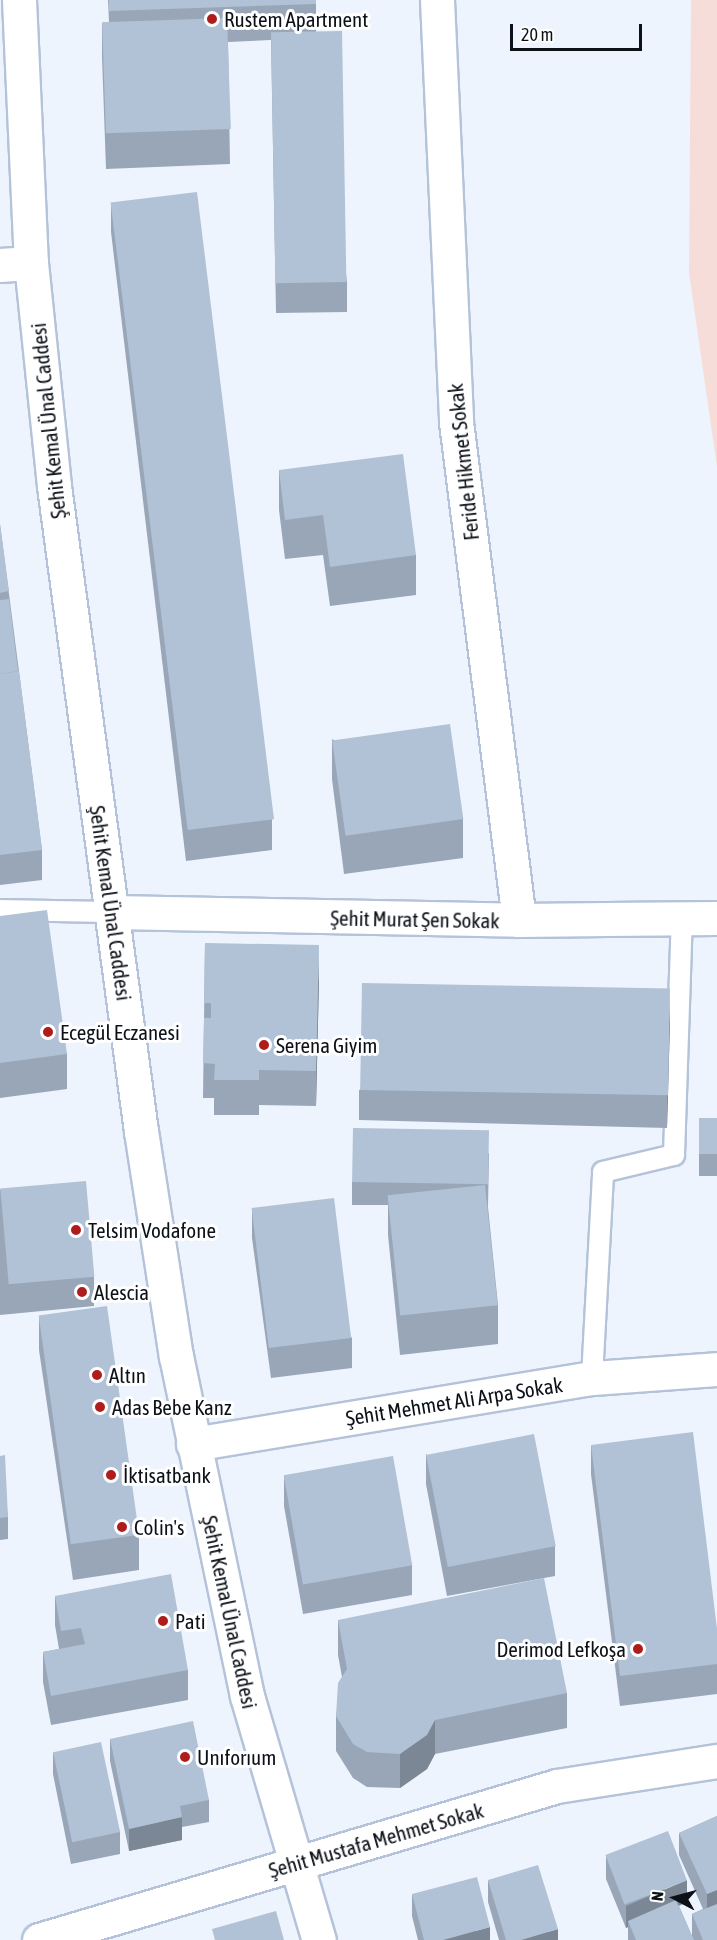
<!DOCTYPE html>
<meta charset="utf-8">
<style>
body{margin:0}
#map{position:relative;width:717px;height:1940px;overflow:hidden;background:#edf4fd;font-family:"Asap Condensed",sans-serif}
div>[style]{position:absolute}
.green>*{inset:0;background:#f7ddd9}
.roads{filter:drop-shadow(2px 0 #b4c3d9) drop-shadow(-2px 0 #b4c3d9) drop-shadow(0 2px #b4c3d9) drop-shadow(0 -2px #b4c3d9)}
.lane>*{height:20px;margin:-10px;padding:0 10px;transform-origin:10px;border-radius:10px;background:#fff}
.street>*{height:33px;margin:-16.5px;padding:0 16.5px;transform-origin:16.5px;border-radius:16.5px;background:#fff}
.secondary>*{height:33px;margin:-16.5px;padding:0 16.5px;transform-origin:16.5px;border-radius:16.5px;background:#fff}
.wall>*{inset:0;background:#98a6b8;transform-origin:0 0}
.shaded-wall>*{inset:0;background:#7c8796}
.building>*{inset:0;background:#b1c1d6;transform-origin:0 0}
.dots>*{width:16px;height:16px;translate:-50% -50%;box-sizing:border-box;border:3px solid #fff;border-radius:50%}
span{translate:-50% -50%;white-space:nowrap;text-align:center;line-height:1.15;-webkit-text-stroke:6px #fff;paint-order:stroke}
.poi-label{font-size:21px;color:#0c1118}
.left{translate:0 -50%;text-align:left}
.right{translate:-100% -50%;text-align:right}
.street-label{font-size:21px;color:#0c1118}
.north{position:absolute;left:645px;top:1868px;width:60px;height:60px;-webkit-text-stroke:4px #fff;paint-order:stroke;rotate:276deg;font-size:16px;font-weight:700;line-height:24px;text-align:center;color:#0c1118}
.north::after{content:'';display:block;margin:auto;width:21px;height:27px;background:#0c1118;clip-path:polygon(50% 0,100% 100%,50% 72%,0 100%)}
.scale{position:absolute;left:510px;top:24px;width:132px;height:27px;box-sizing:border-box;border:3px solid #0c1118;border-top:0;padding-left:8px;font-size:18px;line-height:21px;white-space:nowrap;color:#0c1118;-webkit-text-stroke:4px #fff;paint-order:stroke}
</style>
<div id="map">
<div class="green">
<div style="clip-path:polygon(691px 0,717px 0,717px 467px,689px 273px)"></div>
</div>
<div class="roads">
<div class="lane">
<div style="left:0;top:910px;width:113px;rotate:1deg"></div>
<div style="left:592px;top:1378px;width:206px;rotate:-86.9deg"></div>
<div style="left:603px;top:1172px;width:73px;rotate:-13.5deg"></div>
<div style="left:674px;top:1155px;width:236px;rotate:-88.1deg"></div>
</div>
<div class="street">
<div style="left:437px;top:0;width:422px;rotate:87.4deg"></div>
<div style="left:456px;top:422px;width:502px;rotate:82.79deg"></div>
<div style="left:0;top:265px;width:31px;rotate:-4deg"></div>
<div style="left:113px;top:912px;width:406px;rotate:1.1deg"></div>
<div style="left:519px;top:920px;width:198px;rotate:-0.6deg"></div>
<div style="left:193px;top:1444px;width:404px;rotate:-9.4deg"></div>
<div style="left:592px;top:1378px;width:125px;rotate:-4.1deg"></div>
</div>
<div class="secondary">
<div style="left:19px;top:0;width:263px;rotate:87.4deg"></div>
<div style="left:31px;top:263px;width:224px;rotate:84.1deg"></div>
<div style="left:54px;top:486px;width:651px;rotate:82.32deg"></div>
<div style="left:141px;top:1131px;width:228px;rotate:81.2deg"></div>
<div style="left:176px;top:1356px;width:347px;rotate:78.2deg"></div>
<div style="left:247px;top:1696px;width:254px;rotate:73.6deg"></div>
<div style="left:39px;top:1940px;width:540px;rotate:-16.56deg"></div>
<div style="left:557px;top:1786px;width:162px;rotate:-8.9deg"></div>
</div>
</div>
<div class="wall">
<div style="clip-path:polygon(108px 0,316px 0,316px 31px,347px 282px,347px 312px,276px 313px,271px 40px,228px 42px,230px 164px,106px 169px,102px 57px,102px 23px,109px 22px)"></div>
<div style="clip-path:polygon(111px 202px,272px 820px,272px 850px,186px 861px,111px 232px)"></div>
<div style="clip-path:polygon(279px 470px,416px 555px,416px 595px,330px 606px,323px 555px,285px 559px,279px 510px)"></div>
<div style="clip-path:polygon(0 524px,42px 850px,42px 880px,0 885px)"></div>
<div style="clip-path:polygon(332px 739px,463px 819px,463px 858px,344px 874px,332px 779px)"></div>
<div style="clip-path:polygon(0 916px,67px 1054px,67px 1089px,0 1098px)"></div>
<div style="clip-path:polygon(205px 943px,319px 980px,316px 1106px,259px 1105px,259px 1115px,214px 1115px,214px 1098px,203px 1098px)"></div>
<div style="clip-path:polygon(670px 1021px,667px 1128px,359px 1120px,359px 1090px)"></div>
<div style="left:717px;top:1118px;width:58px;height:18px;rotate:90deg"></div>
<div style="clip-path:polygon(489px 1153px,488px 1207px,498px 1305px,498px 1344px,400px 1355px,388px 1235px,388px 1205px,352px 1205px,352px 1182px)"></div>
<div style="clip-path:polygon(0 1189px,94px 1277px,94px 1306px,0 1315px)"></div>
<div style="clip-path:polygon(252px 1209px,352px 1338px,352px 1368px,271px 1378px,252px 1238px)"></div>
<div style="clip-path:polygon(39px 1316px,139px 1535px,139px 1570px,73px 1580px,39px 1350px)"></div>
<div style="clip-path:polygon(591px 1445px,717px 1629px,717px 1694px,620px 1706px,591px 1474px)"></div>
<div style="clip-path:polygon(426px 1454px,555px 1546px,555px 1576px,447px 1596px,426px 1484px)"></div>
<div style="clip-path:polygon(0 1456px,8px 1517px,8px 1539px,0 1540px)"></div>
<div style="clip-path:polygon(284px 1476px,412px 1565px,412px 1595px,303px 1614px,284px 1506px)"></div>
<div style="clip-path:polygon(55px 1596px,188px 1670px,188px 1700px,51px 1725px,43px 1682px,43px 1652px,59px 1649px,55px 1625px)"></div>
<div style="clip-path:polygon(338px 1620px,567px 1693px,567px 1728px,435px 1754px,427px 1769px,400px 1788px,367px 1787px,353px 1778px,336px 1751px,336px 1716px,342px 1677px,338px 1655px)"></div>
<div style="clip-path:polygon(110px 1739px,209px 1800px,209px 1822px,182px 1827px,182px 1840px,129px 1851px,110px 1761px)"></div>
<div style="clip-path:polygon(53px 1752px,120px 1832px,120px 1854px,71px 1864px,53px 1774px)"></div>
<div style="clip-path:polygon(717px 1816px,717px 1940px,628px 1940px,628px 1927px,626px 1928px,606px 1879px,606px 1857px,687px 1902px,679px 1906px,692px 1936px,692px 1914px,703px 1909px,679px 1855px,679px 1833px)"></div>
<div style="clip-path:polygon(488px 1880px,558px 1940px,499px 1940px,488px 1902px)"></div>
<div style="clip-path:polygon(412px 1894px,490px 1940px,418px 1940px,412px 1916px)"></div>
</div>
<div class="shaded-wall">
<div style="clip-path:polygon(319px 945px,319px 980px,316px 1106px,316px 1071px)"></div>
<div style="clip-path:polygon(670px 991px,670px 1021px,667px 1128px,667px 1098px)"></div>
<div style="clip-path:polygon(435px 1720px,435px 1754px,427px 1769px,400px 1788px,400px 1754px)"></div>
<div style="clip-path:polygon(182px 1817px,182px 1840px,129px 1851px,129px 1829px)"></div>
<div style="clip-path:polygon(687px 1880px,687px 1902px,630px 1926px,628px 1921px,628px 1927px,626px 1928px,626px 1906px)"></div>
<div style="clip-path:polygon(717px 1890px,717px 1912px,707px 1917px,707px 1894px)"></div>
<div style="clip-path:polygon(490px 1927px,490px 1940px,443px 1940px)"></div>
<div style="clip-path:polygon(558px 1929px,558px 1940px,521px 1940px)"></div>
</div>
<div class="building">
<div style="clip-path:polygon(109px 0,316px 0,316px 4px,109px 11px)"></div>
<div style="left:227px;top:18px;width:111px;height:125px;rotate:88deg"></div>
<div style="left:342px;top:31px;width:251px;height:71px;rotate:89deg"></div>
<div style="left:197px;top:192px;width:632px;height:87px;rotate:83deg"></div>
<div style="clip-path:polygon(403px 454px,416px 555px,330px 567px,323px 515px,285px 520px,279px 470px)"></div>
<div style="clip-path:polygon(0 524px,9px 591px,0 593px)"></div>
<div style="clip-path:polygon(9px 599px,18px 671px,0 674px,0 600px)"></div>
<div style="clip-path:polygon(19px 671px,42px 850px,0 855px,0 674px)"></div>
<div style="left:450px;top:724px;width:96px;height:119px;rotate:82deg"></div>
<div style="clip-path:polygon(47px 910px,67px 1054px,0 1063px,0 916px)"></div>
<div style="clip-path:polygon(205px 943px,319px 945px,316px 1071px,259px 1070px,259px 1080px,214px 1080px,215px 1064px,203px 1063px,204px 1018px,211px 1018px,211px 1003px,204px 1003px)"></div>
<div style="left:362px;top:983px;width:308px;height:107px;rotate:1deg"></div>
<div style="left:717px;top:1118px;width:36px;height:18px;rotate:90deg"></div>
<div style="left:353px;top:1128px;width:136px;height:54px;rotate:1deg"></div>
<div style="left:86px;top:1181px;width:96px;height:86px;rotate:85deg"></div>
<div style="left:485px;top:1185px;width:121px;height:98px;rotate:84deg"></div>
<div style="left:334px;top:1198px;width:141px;height:83px;rotate:83deg"></div>
<div style="left:107px;top:1306px;width:231px;height:69px;rotate:82deg"></div>
<div style="clip-path:polygon(693px 1432px,717px 1629px,717px 1664px,620px 1676px,591px 1445px)"></div>
<div style="left:534px;top:1434px;width:114px;height:110px;rotate:79deg"></div>
<div style="clip-path:polygon(5px 1455px,8px 1517px,0 1518px,0 1456px)"></div>
<div style="left:393px;top:1456px;width:111px;height:111px;rotate:80deg"></div>
<div style="clip-path:polygon(171px 1574px,188px 1670px,51px 1696px,43px 1652px,85px 1644px,81px 1628px,61px 1631px,55px 1596px)"></div>
<div style="clip-path:polygon(544px 1578px,567px 1693px,435px 1720px,427px 1735px,400px 1754px,367px 1752px,353px 1744px,336px 1716px,338px 1683px,347px 1669px,338px 1620px)"></div>
<div style="clip-path:polygon(193px 1721px,209px 1800px,180px 1806px,182px 1817px,129px 1829px,110px 1739px)"></div>
<div style="left:101px;top:1742px;width:92px;height:49px;rotate:78deg"></div>
<div style="clip-path:polygon(717px 1816px,717px 1890px,707px 1894px,679px 1833px)"></div>
<div style="left:668px;top:1831px;width:53px;height:67px;rotate:69deg"></div>
<div style="clip-path:polygon(538px 1865px,558px 1929px,521px 1940px,506px 1940px,488px 1880px)"></div>
<div style="clip-path:polygon(477px 1877px,490px 1927px,443px 1940px,424px 1940px,412px 1894px)"></div>
<div style="clip-path:polygon(676px 1900px,694px 1940px,636px 1940px,628px 1921px)"></div>
<div style="clip-path:polygon(717px 1904px,717px 1940px,703px 1940px,692px 1914px)"></div>
<div style="clip-path:polygon(276px 1911px,284px 1940px,215px 1940px,212px 1929px)"></div>
</div>
<div class="dots">
<div style="left:212px;top:19px;background:#ae1d1b"></div>
<div style="left:48px;top:1032px;background:#ae1d1b"></div>
<div style="left:264px;top:1045px;background:#ae1d1b"></div>
<div style="left:76px;top:1230px;background:#ae1d1b"></div>
<div style="left:82px;top:1292px;background:#ae1d1b"></div>
<div style="left:97px;top:1375px;background:#ae1d1b"></div>
<div style="left:100px;top:1407px;background:#ae1d1b"></div>
<div style="left:111px;top:1475px;background:#ae1d1b"></div>
<div style="left:122px;top:1527px;background:#ae1d1b"></div>
<div style="left:163px;top:1621px;background:#ae1d1b"></div>
<div style="left:638px;top:1649px;background:#ae1d1b"></div>
<div style="left:185px;top:1757px;background:#ae1d1b"></div>
</div>
<div class="poi-label">
<span class="left" style="left:224px;top:19px">Rustem Apartment</span>
<span class="left" style="left:60px;top:1032px">Ecegül Eczanesi</span>
<span class="left" style="left:276px;top:1045px">Serena Giyim</span>
<span class="left" style="left:88px;top:1230px">Telsim Vodafone</span>
<span class="left" style="left:94px;top:1292px">Alescia</span>
<span class="left" style="left:109px;top:1375px">Altın</span>
<span class="left" style="left:112px;top:1407px">Adas Bebe Kanz</span>
<span class="left" style="left:123px;top:1475px">İktisatbank</span>
<span class="left" style="left:134px;top:1527px">Colin's</span>
<span class="left" style="left:175px;top:1621px">Pati</span>
<span class="right" style="left:626px;top:1649px">Derimod Lefkoşa</span>
<span class="left" style="left:197px;top:1757px">Unıforıum</span>
</div>
<div class="street-label">
<span style="left:48px;top:421px;rotate:-96deg">Şehit Kemal Ünal Caddesi</span>
<span style="left:463px;top:462px;rotate:-96deg">Feride Hikmet Sokak</span>
<span style="left:111px;top:903px;rotate:82deg">Şehit Kemal Ünal Caddesi</span>
<span style="left:415px;top:919px;rotate:1deg">Şehit Murat Şen Sokak</span>
<span style="left:454px;top:1401px;rotate:-9deg">Şehit Mehmet Ali Arpa Sokak</span>
<span style="left:230px;top:1612px;rotate:78deg">Şehit Kemal Ünal Caddesi</span>
<span style="left:376px;top:1840px;rotate:-16deg">Şehit Mustafa Mehmet Sokak</span>
</div>
<div class="north">N</div>
<div class="scale">20 m</div>
</div>
